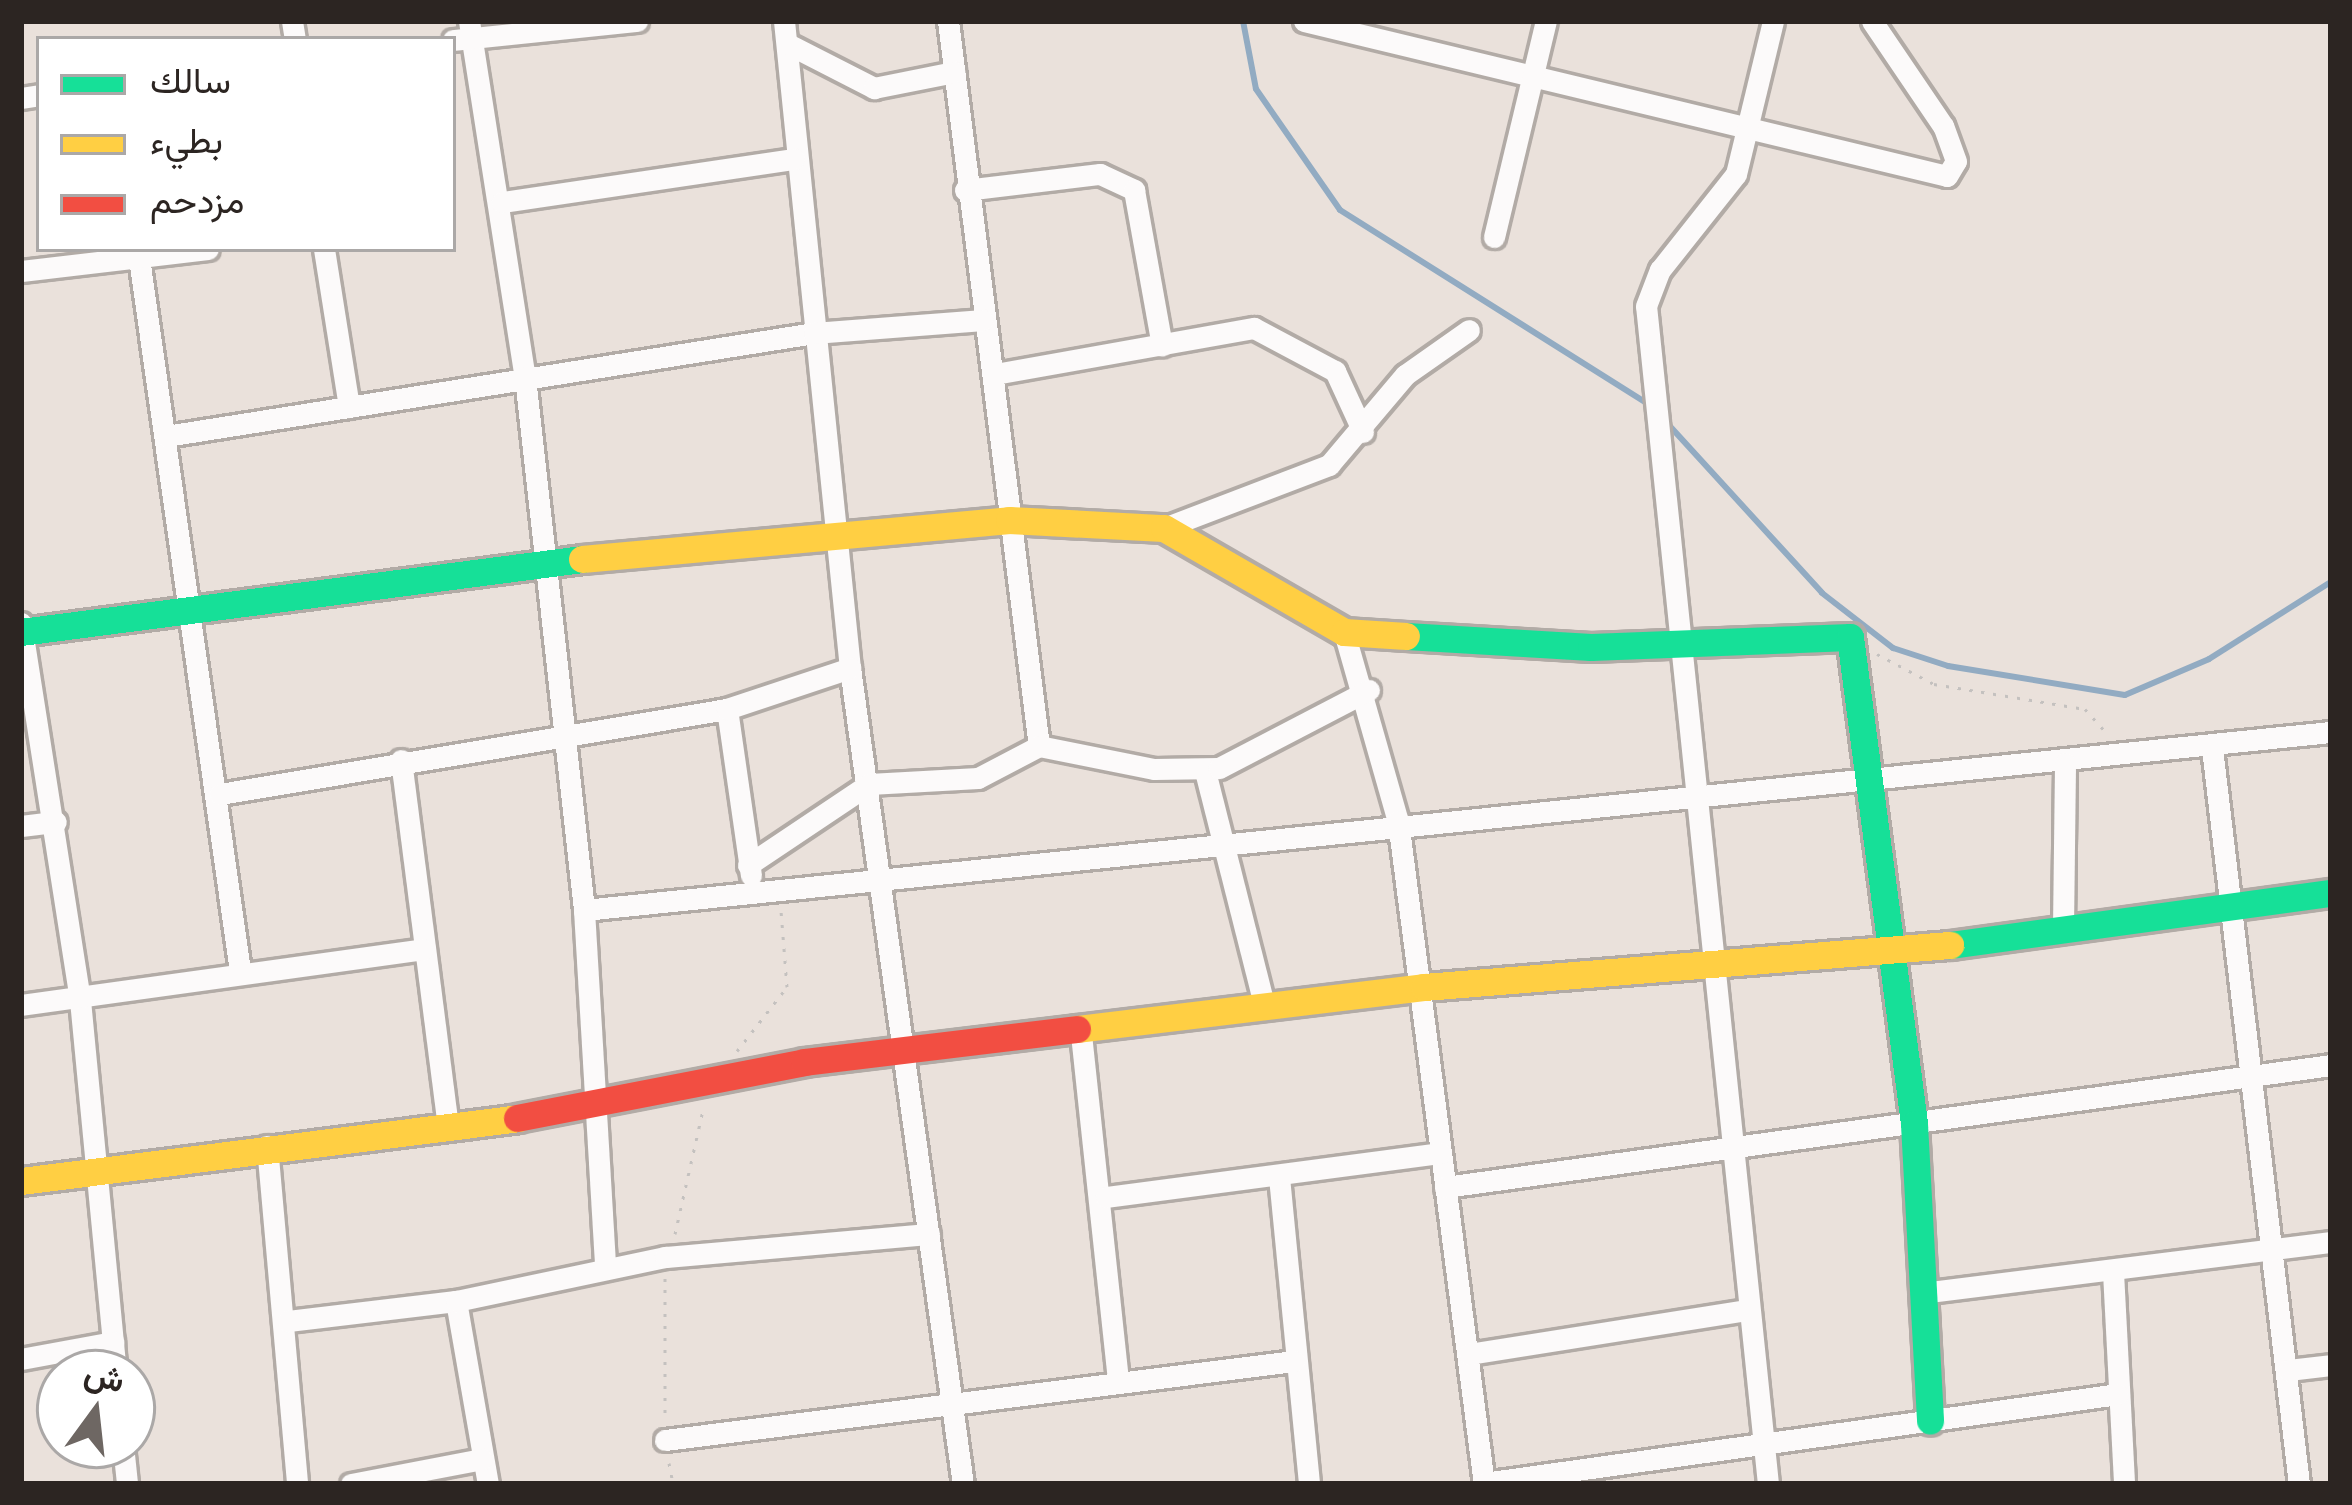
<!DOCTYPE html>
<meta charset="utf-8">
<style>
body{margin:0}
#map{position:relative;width:2352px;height:1505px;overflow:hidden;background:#eae1db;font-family:"Fira Sans",Vazirmatn,sans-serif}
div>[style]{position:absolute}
.stream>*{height:6px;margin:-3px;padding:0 3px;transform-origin:3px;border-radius:3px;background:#92abc2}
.path>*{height:3px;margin-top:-1.5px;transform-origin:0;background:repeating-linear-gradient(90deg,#c4c1bf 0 3px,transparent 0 12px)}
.roads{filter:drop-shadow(3px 0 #b2aba6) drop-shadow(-3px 0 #b2aba6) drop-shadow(0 3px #b2aba6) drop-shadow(0 -3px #b2aba6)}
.street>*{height:21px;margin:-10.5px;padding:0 10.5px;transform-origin:10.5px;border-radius:10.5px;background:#fcfafa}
.fast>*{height:27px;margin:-13.5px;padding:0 13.5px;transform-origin:13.5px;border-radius:13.5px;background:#16e098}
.slow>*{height:27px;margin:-13.5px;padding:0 13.5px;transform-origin:13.5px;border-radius:13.5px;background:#ffcf43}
.jam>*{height:27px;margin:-13.5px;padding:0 13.5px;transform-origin:13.5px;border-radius:13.5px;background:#f24e42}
span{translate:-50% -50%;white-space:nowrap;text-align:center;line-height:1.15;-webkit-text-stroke:12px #fff;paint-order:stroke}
.frame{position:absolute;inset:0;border:24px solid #2c2522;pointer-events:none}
.legend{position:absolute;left:36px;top:36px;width:420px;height:216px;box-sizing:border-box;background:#fff;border:3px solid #aba8a7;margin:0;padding:15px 21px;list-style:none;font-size:36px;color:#2c2522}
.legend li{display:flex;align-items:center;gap:24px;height:60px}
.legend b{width:60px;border:3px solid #aba8a7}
.north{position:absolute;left:36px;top:1349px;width:120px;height:120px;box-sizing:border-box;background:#fff;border:3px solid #aba8a7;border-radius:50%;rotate:15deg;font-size:33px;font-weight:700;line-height:48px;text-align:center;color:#2c2522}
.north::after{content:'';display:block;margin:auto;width:42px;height:54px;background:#6e6763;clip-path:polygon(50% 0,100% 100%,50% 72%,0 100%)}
</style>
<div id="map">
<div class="stream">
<div style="left:1243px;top:21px;width:69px;rotate:79.2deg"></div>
<div style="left:1256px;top:89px;width:147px;rotate:55.2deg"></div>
<div style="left:1340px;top:210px;width:366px;rotate:32.2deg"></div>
<div style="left:1667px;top:423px;width:230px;rotate:47.6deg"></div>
<div style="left:1822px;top:593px;width:90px;rotate:37.8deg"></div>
<div style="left:1893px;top:648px;width:58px;rotate:18.1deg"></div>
<div style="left:1948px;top:666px;width:179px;rotate:9.3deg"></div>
<div style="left:2125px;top:695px;width:91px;rotate:-23.2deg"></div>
<div style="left:2209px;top:659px;width:144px;rotate:-32.3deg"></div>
</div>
<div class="path">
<div style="left:1877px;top:654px;width:64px;rotate:27.8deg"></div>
<div style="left:1934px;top:684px;width:153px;rotate:9.4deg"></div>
<div style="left:2085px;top:709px;width:30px;rotate:48deg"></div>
<div style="left:737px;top:1051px;width:81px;rotate:-52deg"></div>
<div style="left:787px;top:987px;width:77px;rotate:-94.5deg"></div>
<div style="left:675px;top:1234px;width:127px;rotate:-77.3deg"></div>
<div style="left:665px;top:1278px;width:140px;rotate:90deg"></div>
<div style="left:669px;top:1463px;width:21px;rotate:79deg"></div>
</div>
<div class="roads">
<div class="street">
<div style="left:292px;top:21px;width:18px;rotate:81deg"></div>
<div style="left:469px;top:21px;width:360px;rotate:81.1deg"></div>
<div style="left:525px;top:377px;width:536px;rotate:83.68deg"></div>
<div style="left:584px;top:910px;width:357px;rotate:86.6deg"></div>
<div style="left:784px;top:21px;width:650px;rotate:84.18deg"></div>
<div style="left:850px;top:668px;width:824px;rotate:82.12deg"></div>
<div style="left:948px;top:21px;width:731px;rotate:82.85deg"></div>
<div style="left:1304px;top:21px;width:661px;rotate:13.55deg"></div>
<div style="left:1947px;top:176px;width:17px;rotate:-59deg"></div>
<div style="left:1956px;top:161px;width:37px;rotate:-110deg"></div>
<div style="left:1943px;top:126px;width:127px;rotate:-124.1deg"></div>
<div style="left:453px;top:40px;width:185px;rotate:-5.9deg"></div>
<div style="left:788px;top:44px;width:97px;rotate:27.1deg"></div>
<div style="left:874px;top:88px;width:82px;rotate:-11.3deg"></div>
<div style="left:21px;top:98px;width:18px;rotate:-9deg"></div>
<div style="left:965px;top:190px;width:136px;rotate:-6.8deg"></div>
<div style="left:1100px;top:174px;width:38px;rotate:25deg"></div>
<div style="left:1134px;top:190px;width:158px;rotate:79.8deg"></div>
<div style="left:502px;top:202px;width:295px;rotate:-8.4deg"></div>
<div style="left:1494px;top:237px;width:222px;rotate:-76.5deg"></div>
<div style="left:324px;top:249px;width:160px;rotate:81deg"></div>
<div style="left:139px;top:258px;width:720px;rotate:81.94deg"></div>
<div style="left:21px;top:271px;width:188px;rotate:-6.7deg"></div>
<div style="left:995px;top:374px;width:263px;rotate:-10.1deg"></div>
<div style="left:1254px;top:328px;width:92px;rotate:28deg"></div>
<div style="left:1335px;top:371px;width:67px;rotate:65.3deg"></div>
<div style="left:166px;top:436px;width:656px;rotate:-9.03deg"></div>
<div style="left:814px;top:333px;width:169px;rotate:-4.4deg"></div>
<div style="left:1164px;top:528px;width:177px;rotate:-20.9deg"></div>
<div style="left:1329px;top:465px;width:118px;rotate:-49.8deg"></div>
<div style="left:1405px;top:375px;width:78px;rotate:-35.1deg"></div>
<div style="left:21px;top:623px;width:382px;rotate:81.1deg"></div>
<div style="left:80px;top:1000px;width:375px;rotate:84.5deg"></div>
<div style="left:1344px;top:632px;width:197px;rotate:74.1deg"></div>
<div style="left:1398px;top:821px;width:669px;rotate:82.61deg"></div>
<div style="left:727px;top:709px;width:168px;rotate:81.8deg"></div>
<div style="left:2212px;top:748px;width:741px;rotate:83.26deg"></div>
<div style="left:401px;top:760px;width:368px;rotate:82.7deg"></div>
<div style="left:1205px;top:771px;width:244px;rotate:75.8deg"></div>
<div style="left:220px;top:794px;width:514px;rotate:-9.52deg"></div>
<div style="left:727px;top:709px;width:130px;rotate:-18.4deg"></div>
<div style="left:21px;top:826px;width:35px;rotate:-7deg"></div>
<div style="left:748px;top:865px;width:146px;rotate:-33.8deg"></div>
<div style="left:869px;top:784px;width:109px;rotate:-3.2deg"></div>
<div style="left:978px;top:778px;width:69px;rotate:-27.7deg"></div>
<div style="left:1039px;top:746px;width:117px;rotate:11.3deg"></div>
<div style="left:1154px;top:769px;width:65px;rotate:-0.9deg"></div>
<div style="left:1219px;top:768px;width:169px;rotate:-27.5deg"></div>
<div style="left:584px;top:910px;width:1756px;rotate:-5.82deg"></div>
<div style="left:2063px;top:929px;width:166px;rotate:-89.3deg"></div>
<div style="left:21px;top:1005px;width:405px;rotate:-7.9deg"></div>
<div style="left:1081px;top:1034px;width:350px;rotate:83.9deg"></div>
<div style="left:267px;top:1146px;width:339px;rotate:84.9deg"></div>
<div style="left:1279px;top:1177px;width:308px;rotate:84.4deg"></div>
<div style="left:1445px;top:1187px;width:894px;rotate:-7.84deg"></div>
<div style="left:1106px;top:1197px;width:337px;rotate:-7.5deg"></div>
<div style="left:2113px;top:1272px;width:212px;rotate:87deg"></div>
<div style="left:1921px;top:1293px;width:413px;rotate:-7.1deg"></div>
<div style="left:456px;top:1301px;width:186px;rotate:80.1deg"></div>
<div style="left:288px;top:1321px;width:169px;rotate:-6.8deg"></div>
<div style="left:456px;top:1301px;width:214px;rotate:-11.9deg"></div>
<div style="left:665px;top:1257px;width:265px;rotate:-5deg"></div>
<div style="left:1469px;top:1354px;width:281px;rotate:-9deg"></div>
<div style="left:21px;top:1359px;width:94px;rotate:-10.5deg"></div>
<div style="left:2288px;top:1370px;width:43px;rotate:-6.6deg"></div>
<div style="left:665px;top:1440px;width:634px;rotate:-7.16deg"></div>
<div style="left:123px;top:1445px;width:39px;rotate:84deg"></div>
<div style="left:1484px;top:1483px;width:640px;rotate:-7.99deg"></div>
<div style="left:351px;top:1484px;width:133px;rotate:-10.8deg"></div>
<div style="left:1768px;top:1484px;width:1184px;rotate:-95.91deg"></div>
<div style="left:1646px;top:306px;width:39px;rotate:-69deg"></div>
<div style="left:1660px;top:270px;width:122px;rotate:-51.6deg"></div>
<div style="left:1736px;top:174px;width:157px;rotate:-76.4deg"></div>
</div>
<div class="fast">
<div style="left:21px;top:632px;width:566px;rotate:-7.41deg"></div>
<div style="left:1406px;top:636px;width:185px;rotate:3.4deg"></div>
<div style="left:1591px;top:647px;width:259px;rotate:-2.2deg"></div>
<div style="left:1850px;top:637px;width:491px;rotate:82.5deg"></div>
<div style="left:1914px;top:1124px;width:297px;rotate:86.9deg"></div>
<div style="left:1950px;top:945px;width:385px;rotate:-7.8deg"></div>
</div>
<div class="slow">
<div style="left:582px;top:559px;width:429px;rotate:-5.2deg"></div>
<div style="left:1009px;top:520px;width:155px;rotate:3deg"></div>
<div style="left:1164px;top:528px;width:208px;rotate:30deg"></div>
<div style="left:1344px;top:632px;width:62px;rotate:3.7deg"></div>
<div style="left:1077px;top:1029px;width:350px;rotate:-6.9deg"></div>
<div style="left:1424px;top:987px;width:528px;rotate:-4.57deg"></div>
<div style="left:21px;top:1181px;width:500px;rotate:-7.2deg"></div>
</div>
<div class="jam">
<div style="left:517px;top:1118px;width:292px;rotate:-11deg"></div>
<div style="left:804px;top:1062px;width:275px;rotate:-6.9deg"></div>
</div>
</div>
<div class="frame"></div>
<ul class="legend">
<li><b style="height:15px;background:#16e098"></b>سالك</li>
<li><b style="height:15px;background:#ffcf43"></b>بطيء</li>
<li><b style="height:15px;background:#f24e42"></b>مزدحم</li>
</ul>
<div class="north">ش</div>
</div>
